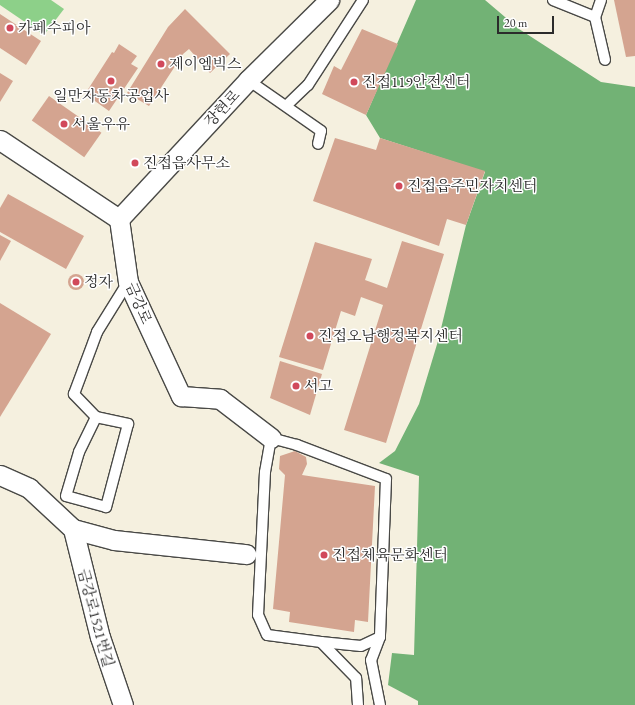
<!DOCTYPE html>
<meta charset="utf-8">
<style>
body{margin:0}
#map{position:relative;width:635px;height:705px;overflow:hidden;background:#f5f0df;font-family:"EB Garamond","Noto Serif KR",serif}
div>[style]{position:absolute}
.green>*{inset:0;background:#8dd089}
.forest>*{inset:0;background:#72b275}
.building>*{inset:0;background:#d4a490;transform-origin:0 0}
.round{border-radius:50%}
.roads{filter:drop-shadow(1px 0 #494946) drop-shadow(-1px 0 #494946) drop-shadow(0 1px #494946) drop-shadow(0 -1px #494946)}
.lane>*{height:10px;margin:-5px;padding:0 5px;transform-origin:5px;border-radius:5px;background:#fff}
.street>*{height:19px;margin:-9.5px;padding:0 9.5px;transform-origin:9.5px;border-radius:9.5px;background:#fff}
.dots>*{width:11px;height:11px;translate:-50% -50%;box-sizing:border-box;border:2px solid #fff;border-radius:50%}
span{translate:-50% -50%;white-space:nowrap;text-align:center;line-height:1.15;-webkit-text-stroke:3px #fff;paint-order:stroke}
.poi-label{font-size:15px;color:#2b2b2b}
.left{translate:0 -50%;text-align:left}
.street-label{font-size:15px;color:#2b2b2b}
.scale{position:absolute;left:497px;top:16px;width:57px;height:18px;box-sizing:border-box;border:2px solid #2b2b2b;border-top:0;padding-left:5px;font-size:12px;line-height:14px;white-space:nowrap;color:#2b2b2b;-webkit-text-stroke:3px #fff;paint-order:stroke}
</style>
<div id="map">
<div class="green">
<div style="clip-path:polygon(0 0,51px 0,64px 9px,44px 35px,0 5px)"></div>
</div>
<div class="forest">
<div style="clip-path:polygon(416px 0,485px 0,519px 29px,601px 82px,635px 87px,635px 705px,418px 705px,418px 701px,388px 685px,392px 653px,414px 655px,419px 476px,379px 463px,395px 451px,419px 404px,438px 341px,466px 225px,485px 172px,380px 138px,366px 115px)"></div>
</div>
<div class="building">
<div style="clip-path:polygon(614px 0,635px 0,635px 56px,626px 57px)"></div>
<div style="clip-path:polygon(185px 9px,230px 54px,210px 73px,189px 49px,183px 54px,149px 106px,127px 93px,168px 27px)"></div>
<div style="clip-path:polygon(0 14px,41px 41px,26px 65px,0 48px)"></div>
<div style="clip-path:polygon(362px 29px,398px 44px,366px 115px,322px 94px,334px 66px,341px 70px)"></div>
<div style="clip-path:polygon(119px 44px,137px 56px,131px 64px,138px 68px,109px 111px,85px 94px,112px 52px,114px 53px)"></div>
<div style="clip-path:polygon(0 73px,13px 81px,0 102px)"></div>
<div style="left:49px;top:96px;width:64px;height:30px;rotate:35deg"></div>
<div style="clip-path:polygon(335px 138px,376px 150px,380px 138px,485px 171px,466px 225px,447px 219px,439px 246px,313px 201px)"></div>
<div style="clip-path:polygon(8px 194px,84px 236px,66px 269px,0 232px,0 208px)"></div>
<div style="clip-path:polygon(0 235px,11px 241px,0 261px)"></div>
<div style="clip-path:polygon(402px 241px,444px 254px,386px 443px,344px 430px,383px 305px,361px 297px,355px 316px,341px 311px,323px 370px,279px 357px,315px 242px,372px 259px,365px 280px,387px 288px)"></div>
<div class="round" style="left:68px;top:274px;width:16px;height:16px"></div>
<div style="clip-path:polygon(0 303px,51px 334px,0 417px)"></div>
<div style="clip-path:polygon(280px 361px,322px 374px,310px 415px,270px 398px)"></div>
<div style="clip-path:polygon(295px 451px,306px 457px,307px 464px,302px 475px,375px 486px,368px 622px,355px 620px,354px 632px,289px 622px,290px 612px,273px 609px,285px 475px,279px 469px,280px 456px)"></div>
</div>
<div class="roads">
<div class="lane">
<div style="left:553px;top:0;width:45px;rotate:22deg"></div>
<div style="left:601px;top:0;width:18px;rotate:109deg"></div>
<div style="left:595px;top:17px;width:44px;rotate:76.9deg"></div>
<div style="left:248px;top:80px;width:89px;rotate:34.9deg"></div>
<div style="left:321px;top:131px;width:13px;rotate:103deg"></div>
<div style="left:287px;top:105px;width:29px;rotate:-44deg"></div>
<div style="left:308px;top:85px;width:101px;rotate:-57.1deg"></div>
<div style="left:96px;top:417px;width:33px;rotate:12deg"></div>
<div style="left:128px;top:424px;width:86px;rotate:104.8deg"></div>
<div style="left:106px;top:507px;width:41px;rotate:-164.6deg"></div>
<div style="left:66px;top:496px;width:46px;rotate:-73.5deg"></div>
<div style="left:79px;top:452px;width:39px;rotate:-64deg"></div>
<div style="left:96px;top:417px;width:32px;rotate:-134deg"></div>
<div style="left:74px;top:394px;width:66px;rotate:-69.6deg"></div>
<div style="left:97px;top:332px;width:59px;rotate:-58.2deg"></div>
<div style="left:321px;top:642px;width:40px;rotate:5.7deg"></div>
<div style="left:361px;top:646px;width:21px;rotate:-25deg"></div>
<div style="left:358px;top:705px;width:27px;rotate:-94deg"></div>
<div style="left:356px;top:678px;width:50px;rotate:-134.2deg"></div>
<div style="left:321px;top:642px;width:54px;rotate:-172.6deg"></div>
<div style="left:267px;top:635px;width:22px;rotate:-114deg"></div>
<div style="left:258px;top:615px;width:143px;rotate:-87.2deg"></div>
<div style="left:265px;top:472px;width:35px;rotate:-80deg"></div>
<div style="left:271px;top:438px;width:27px;rotate:15deg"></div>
<div style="left:297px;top:445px;width:95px;rotate:20.9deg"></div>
<div style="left:386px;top:479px;width:158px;rotate:92.2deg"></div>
<div style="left:380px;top:637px;width:25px;rotate:111deg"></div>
<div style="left:371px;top:660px;width:46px;rotate:78.7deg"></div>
</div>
<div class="street">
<div style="left:0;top:140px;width:143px;rotate:33.6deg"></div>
<div style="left:119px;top:219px;width:64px;rotate:81.9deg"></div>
<div style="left:128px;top:282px;width:126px;rotate:65.1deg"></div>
<div style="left:181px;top:396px;width:39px;rotate:4deg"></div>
<div style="left:220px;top:399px;width:64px;rotate:37.4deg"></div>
<div style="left:119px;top:219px;width:190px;rotate:-47.1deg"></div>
<div style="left:248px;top:80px;width:114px;rotate:-44.6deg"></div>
<div style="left:0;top:475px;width:32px;rotate:24deg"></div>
<div style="left:29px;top:488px;width:60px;rotate:43deg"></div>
<div style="left:73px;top:529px;width:42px;rotate:15deg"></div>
<div style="left:114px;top:540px;width:133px;rotate:6.1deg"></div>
<div style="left:73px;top:529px;width:111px;rotate:76deg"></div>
<div style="left:100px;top:637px;width:72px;rotate:71.3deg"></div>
</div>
</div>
<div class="dots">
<div style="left:10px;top:28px;background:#d1495b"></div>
<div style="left:161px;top:64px;background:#d1495b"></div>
<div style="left:111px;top:81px;background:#d1495b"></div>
<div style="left:354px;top:82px;background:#d1495b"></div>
<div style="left:64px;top:124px;background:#d1495b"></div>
<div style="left:135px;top:163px;background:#d1495b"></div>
<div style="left:399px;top:186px;background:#d1495b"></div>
<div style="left:76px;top:282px;background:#d1495b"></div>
<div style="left:310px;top:336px;background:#d1495b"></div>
<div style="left:296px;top:386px;background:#d1495b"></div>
<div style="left:324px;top:555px;background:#d1495b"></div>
</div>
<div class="poi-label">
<span class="left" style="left:18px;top:28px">카페수피아</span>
<span class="left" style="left:169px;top:64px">제이엠빅스</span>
<span class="left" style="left:362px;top:82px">진접119안전센터</span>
<span style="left:111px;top:96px">일만자동차공업사</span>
<span class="left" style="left:72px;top:124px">서울우유</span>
<span class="left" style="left:143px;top:163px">진접읍사무소</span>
<span class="left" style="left:407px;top:186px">진접읍주민자치센터</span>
<span class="left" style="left:84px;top:282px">정자</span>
<span class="left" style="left:318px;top:336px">진접오남행정복지센터</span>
<span class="left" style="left:304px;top:386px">서고</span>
<span class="left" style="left:332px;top:555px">진접체육문화센터</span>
</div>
<div class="street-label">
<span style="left:222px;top:108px;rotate:-47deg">장현로</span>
<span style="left:139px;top:303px;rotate:67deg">금강로</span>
<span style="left:96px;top:618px;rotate:75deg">금강로1521번길</span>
</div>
<div class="scale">20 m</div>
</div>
